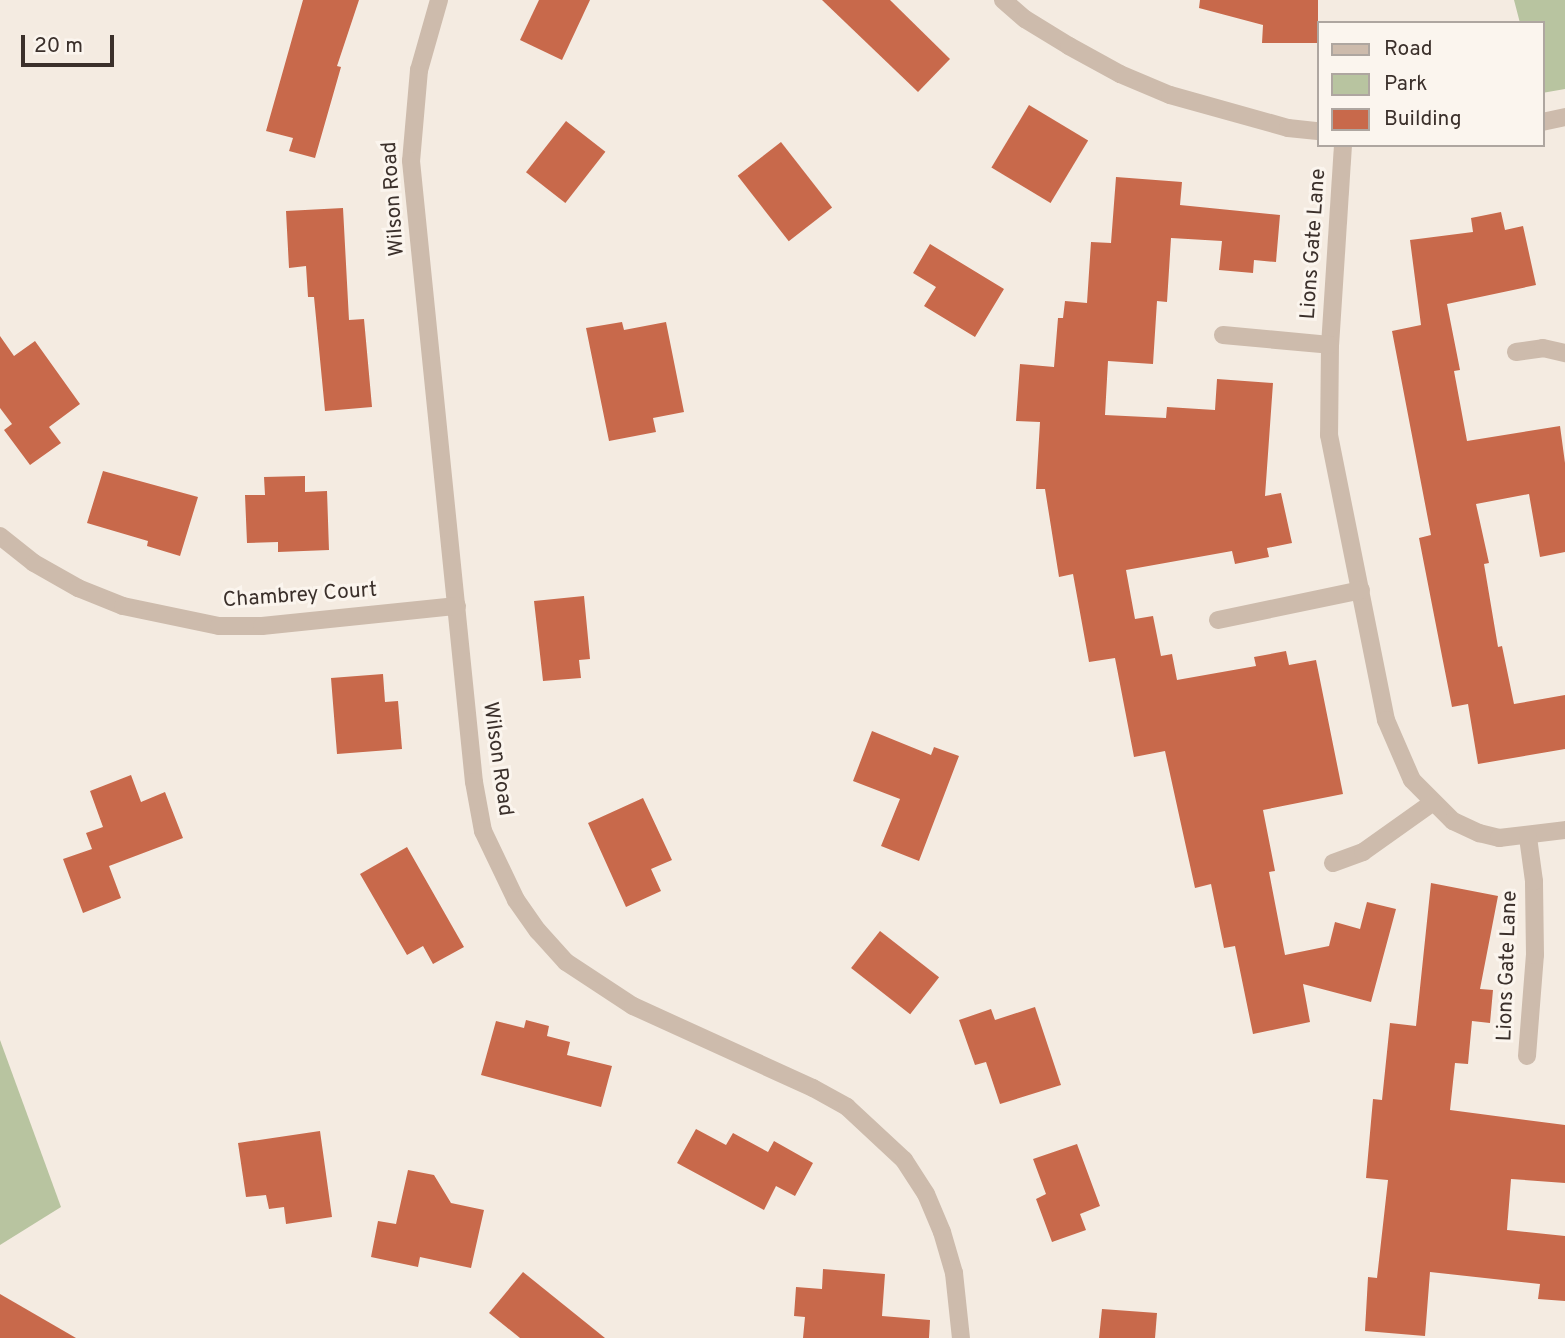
<!DOCTYPE html>
<style>
body{margin:0}
#map{position:relative;width:1565px;height:1338px;overflow:hidden;background:#f4ebe1;font-family:Overpass,sans-serif}
div>[style]{position:absolute}
.green>*{inset:0;background:#b8c4a0}
.building>*{inset:0;background:#c8694b;transform-origin:0 0}
.minor>*{height:18px;margin:-9px;padding:0 9px;transform-origin:9px;border-radius:9px;background:#cdbbac}
span{translate:-50% -50%;white-space:nowrap;text-align:center;line-height:1.15;-webkit-text-stroke:6px #fbf5ee;paint-order:stroke}
.street-label{font-size:21px;color:#3b302b}
.legend{position:absolute;left:1317px;top:21px;width:228px;height:126px;box-sizing:border-box;background:#fbf5ee;border:2px solid #aea6a0;margin:0;padding:9px 12px;list-style:none;font-size:21px;color:#3b302b}
.legend li{display:flex;align-items:center;gap:14px;height:35px}
.legend b{width:35px;border:2px solid #aea6a0}
.scale{position:absolute;left:21px;top:35px;width:93px;height:32px;box-sizing:border-box;border:4px solid #3b302b;border-top:0;padding-left:9px;font-size:21px;line-height:24px;white-space:nowrap;color:#3b302b;-webkit-text-stroke:5px #fbf5ee;paint-order:stroke}
</style>
<div id="map">
<div class="green">
<div style="clip-path:polygon(1514px 0,1565px 0,1565px 89px,1542px 93px,1542px 23px,1520px 23px)"></div>
<div style="clip-path:polygon(0 1040px,61px 1207px,0 1245px)"></div>
</div>
<div class="building">
<div style="clip-path:polygon(303px 0,359px 0,337px 66px,341px 67px,315px 158px,289px 151px,293px 138px,266px 131px)"></div>
<div style="clip-path:polygon(539px 0,590px 0,562px 60px,520px 40px)"></div>
<div style="clip-path:polygon(822px 0,890px 0,950px 59px,918px 92px)"></div>
<div style="clip-path:polygon(1200px 0,1318px 0,1318px 43px,1262px 43px,1263px 25px,1199px 8px)"></div>
<div style="left:1029px;top:105px;width:69px;height:73px;rotate:31deg"></div>
<div style="left:566px;top:121px;width:50px;height:65px;rotate:38deg"></div>
<div style="left:781px;top:142px;width:83px;height:55px;rotate:52deg"></div>
<div style="clip-path:polygon(1116px 177px,1182px 182px,1180px 205px,1280px 215px,1276px 262px,1254px 260px,1253px 273px,1219px 270px,1222px 241px,1171px 238px,1167px 302px,1157px 301px,1153px 364px,1108px 361px,1105px 415px,1166px 418px,1167px 407px,1215px 410px,1217px 379px,1273px 383px,1265px 496px,1281px 493px,1292px 543px,1267px 548px,1269px 557px,1235px 564px,1232px 551px,1126px 570px,1135px 619px,1153px 616px,1161px 656px,1172px 654px,1177px 680px,1256px 666px,1254px 657px,1286px 651px,1289px 665px,1316px 660px,1343px 794px,1263px 810px,1275px 871px,1269px 872px,1285px 955px,1329px 946px,1335px 922px,1360px 929px,1367px 902px,1396px 909px,1371px 1002px,1303px 984px,1310px 1022px,1253px 1034px,1235px 946px,1224px 948px,1211px 884px,1195px 888px,1165px 751px,1134px 757px,1115px 658px,1089px 662px,1073px 574px,1059px 577px,1045px 489px,1036px 489px,1040px 422px,1016px 421px,1020px 364px,1054px 367px,1058px 318px,1063px 318px,1065px 301px,1087px 303px,1091px 242px,1111px 243px)"></div>
<div style="clip-path:polygon(343px 208px,349px 320px,364px 319px,372px 407px,325px 411px,314px 297px,308px 297px,306px 266px,289px 268px,286px 211px)"></div>
<div style="clip-path:polygon(1501px 212px,1505px 230px,1523px 226px,1536px 285px,1447px 304px,1460px 370px,1454px 371px,1467px 441px,1560px 426px,1565px 463px,1565px 552px,1540px 557px,1529px 494px,1476px 504px,1489px 563px,1484px 564px,1498px 647px,1502px 646px,1514px 704px,1565px 695px,1565px 749px,1478px 764px,1468px 704px,1452px 707px,1441px 651px,1419px 538px,1431px 535px,1392px 331px,1421px 325px,1410px 240px,1473px 232px,1471px 218px)"></div>
<div style="clip-path:polygon(930px 244px,1004px 289px,975px 337px,924px 306px,936px 287px,913px 273px)"></div>
<div style="clip-path:polygon(622px 322px,624px 330px,666px 322px,684px 412px,653px 418px,656px 432px,609px 441px,586px 328px)"></div>
<div style="clip-path:polygon(0 336px,14px 356px,35px 341px,80px 404px,49px 427px,61px 443px,30px 465px,4px 430px,12px 424px,0 408px)"></div>
<div style="clip-path:polygon(103px 471px,198px 497px,180px 556px,147px 546px,148px 541px,87px 523px)"></div>
<div style="clip-path:polygon(305px 476px,305px 492px,327px 491px,329px 550px,278px 552px,278px 542px,247px 543px,245px 495px,265px 495px,264px 477px)"></div>
<div style="clip-path:polygon(584px 596px,590px 659px,579px 660px,581px 678px,543px 681px,534px 601px)"></div>
<div style="clip-path:polygon(383px 674px,385px 702px,398px 701px,402px 749px,337px 754px,331px 678px)"></div>
<div style="clip-path:polygon(872px 731px,931px 755px,934px 747px,959px 756px,919px 861px,881px 846px,900px 799px,853px 781px)"></div>
<div style="clip-path:polygon(131px 775px,141px 802px,165px 792px,183px 838px,109px 866px,121px 898px,83px 913px,63px 859px,92px 849px,86px 833px,103px 827px,90px 791px)"></div>
<div style="clip-path:polygon(643px 798px,672px 860px,651px 869px,661px 891px,626px 907px,588px 823px)"></div>
<div style="clip-path:polygon(407px 847px,464px 947px,433px 964px,423px 946px,407px 955px,360px 874px)"></div>
<div style="clip-path:polygon(1431px 883px,1498px 896px,1480px 989px,1493px 990px,1490px 1023px,1472px 1021px,1468px 1064px,1455px 1063px,1450px 1110px,1565px 1125px,1565px 1183px,1511px 1179px,1507px 1230px,1565px 1236px,1565px 1301px,1538px 1299px,1540px 1284px,1430px 1272px,1425px 1336px,1365px 1331px,1368px 1277px,1377px 1278px,1388px 1180px,1366px 1178px,1373px 1099px,1382px 1100px,1390px 1023px,1416px 1026px)"></div>
<div style="left:880px;top:931px;width:75px;height:47px;rotate:38deg"></div>
<div style="clip-path:polygon(1035px 1007px,1061px 1085px,1000px 1104px,986px 1062px,975px 1065px,959px 1020px,991px 1009px,995px 1020px)"></div>
<div style="clip-path:polygon(526px 1020px,549px 1026px,547px 1036px,570px 1042px,567px 1055px,612px 1066px,601px 1107px,481px 1075px,496px 1021px,524px 1028px)"></div>
<div style="clip-path:polygon(696px 1129px,726px 1145px,733px 1133px,768px 1152px,774px 1141px,813px 1163px,795px 1196px,776px 1186px,764px 1210px,677px 1163px)"></div>
<div style="clip-path:polygon(320px 1131px,332px 1217px,286px 1224px,284px 1207px,269px 1209px,266px 1195px,246px 1197px,238px 1143px)"></div>
<div style="clip-path:polygon(1077px 1144px,1100px 1206px,1080px 1214px,1086px 1230px,1052px 1242px,1036px 1199px,1046px 1194px,1033px 1159px)"></div>
<div style="clip-path:polygon(408px 1170px,434px 1175px,451px 1203px,484px 1210px,471px 1268px,420px 1257px,418px 1267px,371px 1257px,378px 1221px,396px 1224px)"></div>
<div style="clip-path:polygon(823px 1269px,885px 1274px,882px 1316px,930px 1320px,929px 1338px,803px 1338px,805px 1317px,794px 1316px,796px 1287px,822px 1289px)"></div>
<div style="clip-path:polygon(523px 1272px,605px 1338px,520px 1338px,489px 1313px)"></div>
<div style="clip-path:polygon(0 1294px,76px 1338px,0 1338px)"></div>
<div style="clip-path:polygon(1102px 1309px,1157px 1313px,1155px 1338px,1099px 1338px)"></div>
</div>
<div class="minor">
<div style="left:439px;top:0;width:73px;rotate:105.9deg"></div>
<div style="left:419px;top:70px;width:91px;rotate:95deg"></div>
<div style="left:411px;top:161px;width:624px;rotate:84.21deg"></div>
<div style="left:474px;top:782px;width:50px;rotate:79.6deg"></div>
<div style="left:483px;top:831px;width:76px;rotate:64.4deg"></div>
<div style="left:516px;top:900px;width:38px;rotate:55deg"></div>
<div style="left:538px;top:931px;width:42px;rotate:47.9deg"></div>
<div style="left:566px;top:962px;width:80px;rotate:33.3deg"></div>
<div style="left:633px;top:1006px;width:198px;rotate:24.5deg"></div>
<div style="left:813px;top:1088px;width:39px;rotate:29deg"></div>
<div style="left:847px;top:1107px;width:78px;rotate:42.9deg"></div>
<div style="left:904px;top:1160px;width:40px;rotate:57.1deg"></div>
<div style="left:926px;top:1194px;width:41px;rotate:67.2deg"></div>
<div style="left:942px;top:1232px;width:43px;rotate:73.7deg"></div>
<div style="left:954px;top:1273px;width:65px;rotate:83.9deg"></div>
<div style="left:1003px;top:0;width:29px;rotate:41deg"></div>
<div style="left:1025px;top:19px;width:52px;rotate:31.5deg"></div>
<div style="left:1069px;top:46px;width:58px;rotate:28.8deg"></div>
<div style="left:1120px;top:74px;width:54px;rotate:22.8deg"></div>
<div style="left:1170px;top:95px;width:123px;rotate:15.6deg"></div>
<div style="left:1288px;top:128px;width:30px;rotate:6deg"></div>
<div style="left:1542px;top:122px;width:24px;rotate:-12deg"></div>
<div style="left:1343px;top:145px;width:200px;rotate:93.7deg"></div>
<div style="left:1330px;top:345px;width:90px;rotate:90.6deg"></div>
<div style="left:1329px;top:435px;width:291px;rotate:78.7deg"></div>
<div style="left:1386px;top:720px;width:65px;rotate:66.6deg"></div>
<div style="left:1412px;top:780px;width:58px;rotate:45deg"></div>
<div style="left:1453px;top:821px;width:29px;rotate:25deg"></div>
<div style="left:1479px;top:833px;width:21px;rotate:14deg"></div>
<div style="left:1499px;top:838px;width:66px;rotate:-6.9deg"></div>
<div style="left:1223px;top:335px;width:107px;rotate:5.3deg"></div>
<div style="left:1516px;top:352px;width:27px;rotate:-8deg"></div>
<div style="left:1543px;top:348px;width:23px;rotate:13deg"></div>
<div style="left:0;top:536px;width:43px;rotate:38.5deg"></div>
<div style="left:34px;top:563px;width:51px;rotate:29.6deg"></div>
<div style="left:78px;top:588px;width:48px;rotate:21.8deg"></div>
<div style="left:123px;top:606px;width:98px;rotate:11.8deg"></div>
<div style="left:219px;top:626px;width:43px"></div>
<div style="left:262px;top:626px;width:196px;rotate:-5.9deg"></div>
<div style="left:1218px;top:620px;width:146px;rotate:-11.8deg"></div>
<div style="left:1333px;top:863px;width:32px;rotate:-20deg"></div>
<div style="left:1363px;top:852px;width:85px;rotate:-35.4deg"></div>
<div style="left:1527px;top:1056px;width:101px;rotate:-85.5deg"></div>
<div style="left:1535px;top:955px;width:74px;rotate:-90.8deg"></div>
<div style="left:1534px;top:881px;width:44px;rotate:-97.8deg"></div>
</div>
<div class="street-label">
<span style="left:394px;top:199px;rotate:-94deg">Wilson Road</span>
<span style="left:1314px;top:244px;rotate:-86deg">Lions Gate Lane</span>
<span style="left:300px;top:596px;rotate:-4deg">Chambrey Court</span>
<span style="left:497px;top:759px;rotate:82deg">Wilson Road</span>
<span style="left:1508px;top:966px;rotate:-88deg">Lions Gate Lane</span>
</div>
<ul class="legend">
<li><b style="height:9px;background:#cdbbac"></b>Road</li>
<li><b style="height:19px;background:#b8c4a0"></b>Park</li>
<li><b style="height:19px;background:#c8694b"></b>Building</li>
</ul>
<div class="scale">20 m</div>
</div>
